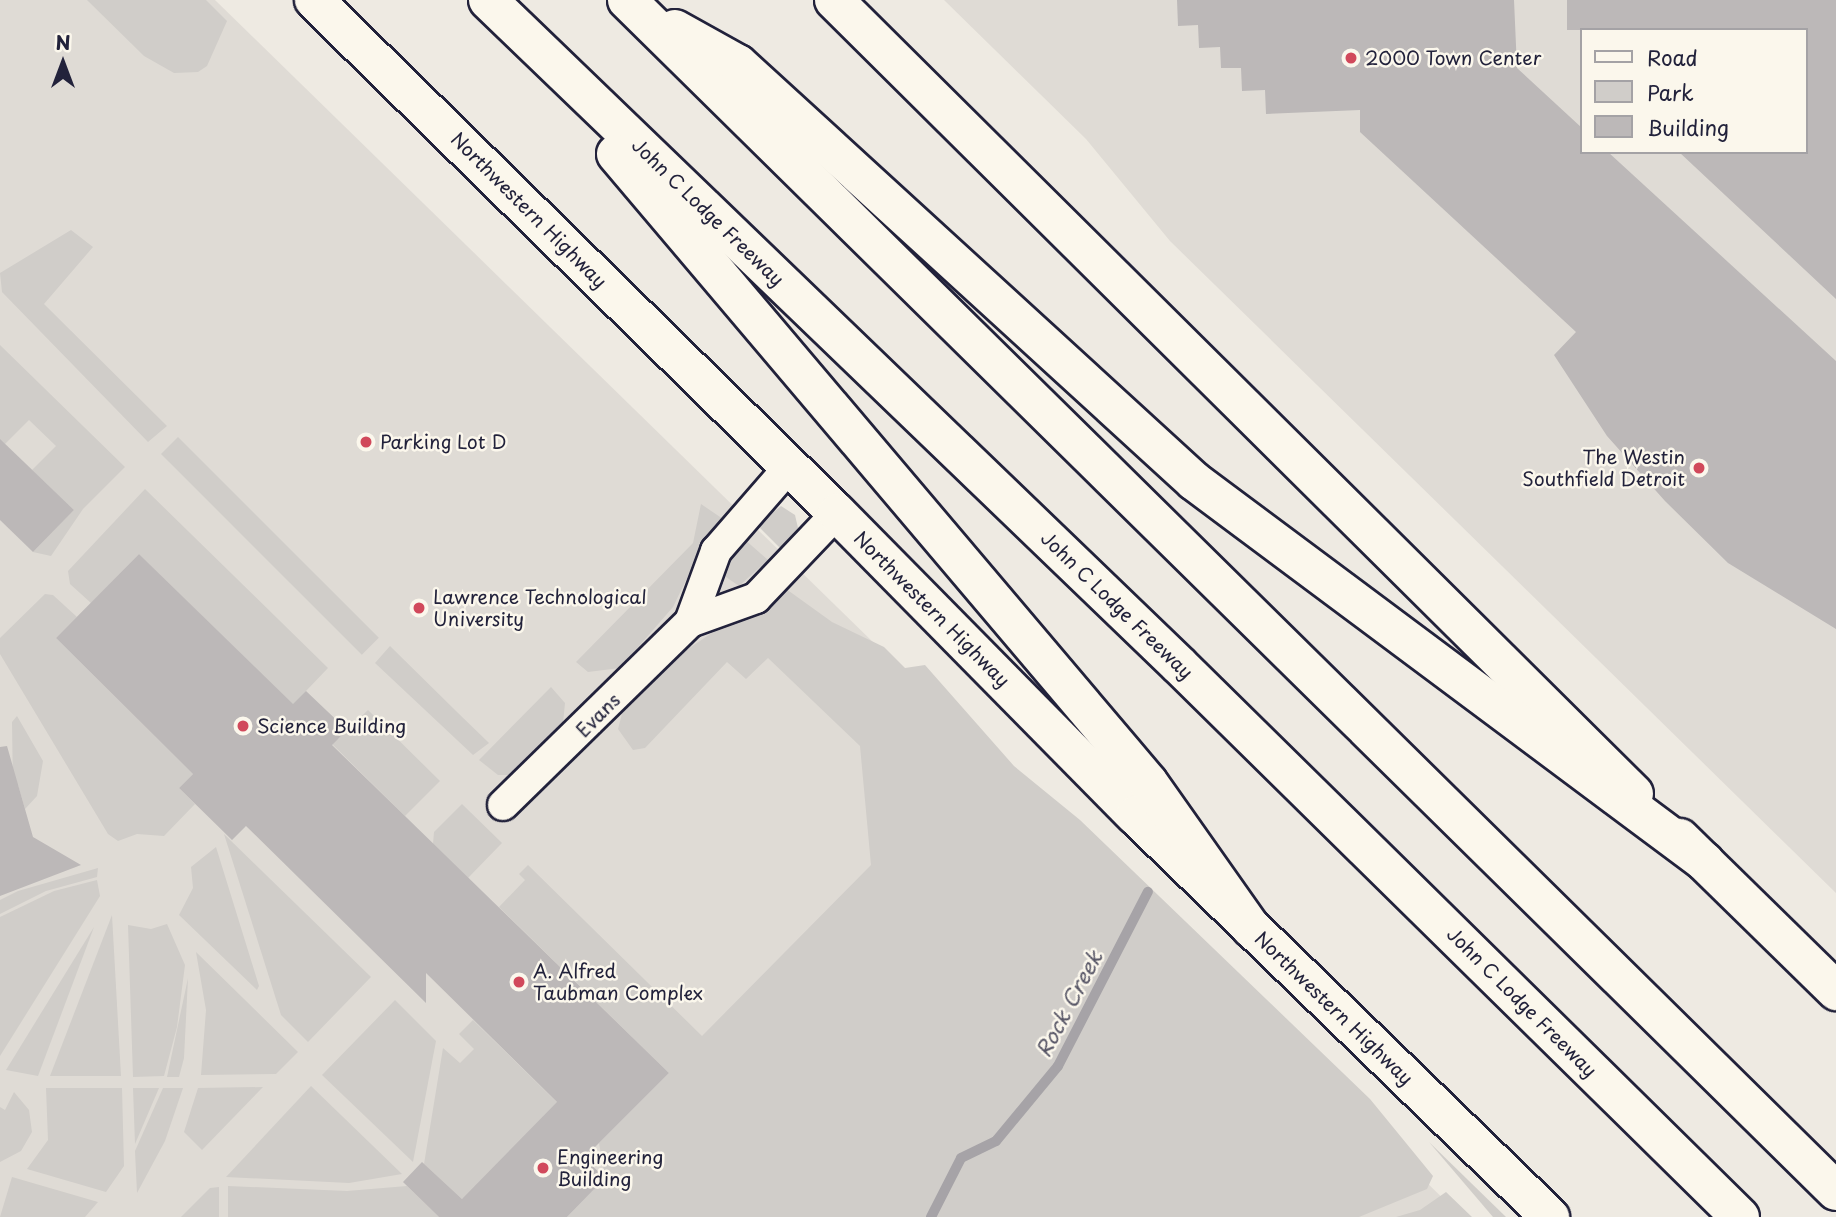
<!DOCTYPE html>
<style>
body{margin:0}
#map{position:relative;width:1836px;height:1217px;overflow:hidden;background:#eeeae2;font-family:"Playpen Sans",sans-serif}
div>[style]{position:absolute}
.built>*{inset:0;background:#dfdbd5}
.green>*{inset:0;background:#d0cdc9;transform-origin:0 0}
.stream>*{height:10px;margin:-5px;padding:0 5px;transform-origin:5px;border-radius:5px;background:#a6a3a7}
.building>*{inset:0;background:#bcb8b8}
.roads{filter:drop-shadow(2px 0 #22223b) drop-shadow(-2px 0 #22223b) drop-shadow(0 2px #22223b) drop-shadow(0 -2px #22223b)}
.street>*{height:30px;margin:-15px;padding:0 15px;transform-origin:15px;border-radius:15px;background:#fbf7ec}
.secondary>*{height:38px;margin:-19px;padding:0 19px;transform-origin:19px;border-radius:19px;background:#fbf7ec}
.highway>*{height:38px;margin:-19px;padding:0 19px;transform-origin:19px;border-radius:19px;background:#fbf7ec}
.dots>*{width:19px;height:19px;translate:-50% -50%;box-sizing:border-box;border:4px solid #fbf7ec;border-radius:50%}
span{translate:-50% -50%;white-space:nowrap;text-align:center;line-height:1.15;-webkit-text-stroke:5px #fbf7ec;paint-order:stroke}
.poi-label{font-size:19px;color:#22223b}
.left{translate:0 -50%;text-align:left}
.right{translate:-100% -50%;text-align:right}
.street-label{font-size:19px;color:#22223b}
.water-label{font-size:21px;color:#575666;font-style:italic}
.legend{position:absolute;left:1580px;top:28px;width:228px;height:126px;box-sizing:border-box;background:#fbf7ec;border:2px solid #a4a2a5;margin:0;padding:9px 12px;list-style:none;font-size:21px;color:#22223b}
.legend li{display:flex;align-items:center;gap:14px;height:35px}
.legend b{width:35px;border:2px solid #a4a2a5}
.north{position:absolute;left:28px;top:28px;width:70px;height:70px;-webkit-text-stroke:5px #fbf7ec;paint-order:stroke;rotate:0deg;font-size:19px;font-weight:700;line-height:28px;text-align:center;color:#22223b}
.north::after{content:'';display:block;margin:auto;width:24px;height:32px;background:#22223b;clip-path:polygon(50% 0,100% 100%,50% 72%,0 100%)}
</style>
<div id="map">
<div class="built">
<div style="clip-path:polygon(0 0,215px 0,1462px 1217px,0 1217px)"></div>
<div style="clip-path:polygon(evenodd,944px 0,1836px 0,1836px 893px,1170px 241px,1086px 139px,944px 0,1582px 30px,1806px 30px,1806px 152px,1582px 152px,1582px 30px)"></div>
</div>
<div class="green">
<div style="clip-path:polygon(87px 0,206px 0,227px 21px,207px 66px,198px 72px,174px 73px,144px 56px)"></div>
<div style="clip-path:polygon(71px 230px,93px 247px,44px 304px,167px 426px,148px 442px,2px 292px,0 273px)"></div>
<div style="clip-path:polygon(0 345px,125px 467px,83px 509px,51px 556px,33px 552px,74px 510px,32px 470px,56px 446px,29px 420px,5px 444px,0 440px)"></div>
<div style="left:178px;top:437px;width:284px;height:24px;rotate:45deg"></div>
<div style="clip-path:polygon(145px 489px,328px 668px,306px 691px,298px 710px,139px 554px,91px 603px,70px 584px,68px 571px)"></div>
<div style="clip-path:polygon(701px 504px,723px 519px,703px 545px,673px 607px,620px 668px,588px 672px,576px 662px,693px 543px)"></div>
<div style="clip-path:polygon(781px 506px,795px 515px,798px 528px,780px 548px,757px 525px)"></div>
<div style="clip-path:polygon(743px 538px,768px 560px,739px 586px,726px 577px,723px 564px)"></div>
<div style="clip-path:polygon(782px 586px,832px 622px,884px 647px,905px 668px,925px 665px,1014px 766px,1080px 820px,1370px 1099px,1433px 1176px,1427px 1189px,1359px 1217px,567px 1217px,605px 1178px,599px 1143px,669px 1073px,499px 907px,525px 880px,519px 874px,528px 865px,702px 1036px,871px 865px,860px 746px,768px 658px,746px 679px,727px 662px,645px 748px,633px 750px,618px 729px,623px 710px,676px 657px)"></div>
<div style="clip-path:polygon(45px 594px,53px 595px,77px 617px,56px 638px,193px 774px,179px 788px,195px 804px,164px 836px,137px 834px,118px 841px,108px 834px,0 654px,0 638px)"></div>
<div style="clip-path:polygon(390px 646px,456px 711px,489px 743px,473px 755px,375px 663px)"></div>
<div style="clip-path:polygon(551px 687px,565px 703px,563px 723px,513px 775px,498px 775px,479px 760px)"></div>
<div style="clip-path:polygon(368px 710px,440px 781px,405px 816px,327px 739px,338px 739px)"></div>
<div style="clip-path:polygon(17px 716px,43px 761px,37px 796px,25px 809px,18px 785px,13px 790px,12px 722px)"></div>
<div style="clip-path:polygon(462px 804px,502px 843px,468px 878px,433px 844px,434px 832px)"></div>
<div style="clip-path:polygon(224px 834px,371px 977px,308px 1042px,281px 1015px)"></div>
<div style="clip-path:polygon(216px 847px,259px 986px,257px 990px,179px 915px,193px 888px,191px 867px)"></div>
<div style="clip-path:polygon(98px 868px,97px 877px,46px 891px,0 914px,0 900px,18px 891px)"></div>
<div style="clip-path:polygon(97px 880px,100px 896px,0 1056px,0 917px,54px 891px)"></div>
<div style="clip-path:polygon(112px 915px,121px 1076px,50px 1076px)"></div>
<div style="clip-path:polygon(167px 924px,185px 965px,177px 1027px,164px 1076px,133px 1077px,128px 925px,151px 929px)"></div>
<div style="clip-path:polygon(94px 927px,38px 1076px,6px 1070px)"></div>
<div style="clip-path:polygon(196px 952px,298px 1052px,276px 1074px,201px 1075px,206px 1010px)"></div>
<div style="clip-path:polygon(188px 978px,184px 1058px,179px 1077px,167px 1077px)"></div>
<div style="clip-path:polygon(395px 1000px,436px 1041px,413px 1162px,322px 1075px)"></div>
<div style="clip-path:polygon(473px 1020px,579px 1124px,462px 1199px,424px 1164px,443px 1048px,460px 1063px,474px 1049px,459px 1034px)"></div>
<div style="clip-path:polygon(311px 1086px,402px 1174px,349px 1183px,226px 1177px)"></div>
<div style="clip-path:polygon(263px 1087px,202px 1150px,184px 1132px,198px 1088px)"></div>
<div style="clip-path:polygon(46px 1088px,122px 1088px,124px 1166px,106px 1192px,27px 1169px,48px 1140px)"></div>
<div style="clip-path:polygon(133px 1088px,159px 1088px,135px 1144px)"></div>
<div style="clip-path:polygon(163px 1088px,183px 1088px,165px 1141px,137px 1193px,135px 1151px)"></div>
<div style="clip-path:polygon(14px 1092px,29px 1110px,32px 1132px,21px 1151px,0 1162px,0 1107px,5px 1110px)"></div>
<div style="clip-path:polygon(1429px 1142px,1506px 1217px,1493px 1217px)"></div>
<div style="clip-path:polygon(12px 1177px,98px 1202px,85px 1217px,0 1217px)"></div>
<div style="clip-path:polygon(228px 1186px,347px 1191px,407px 1186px,439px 1217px,228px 1217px)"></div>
<div style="clip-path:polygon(219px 1187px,219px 1217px,181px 1217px,210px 1188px)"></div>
<div style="clip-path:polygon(1446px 1192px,1472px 1217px,1396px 1217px,1420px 1210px)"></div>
</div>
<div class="stream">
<div style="left:931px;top:1217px;width:66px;rotate:-63deg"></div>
<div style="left:961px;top:1158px;width:39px;rotate:-26deg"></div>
<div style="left:996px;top:1141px;width:97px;rotate:-50.4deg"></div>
<div style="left:1058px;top:1066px;width:196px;rotate:-62.7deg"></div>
</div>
<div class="building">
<div style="clip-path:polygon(1177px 0,1514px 0,1517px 68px,1582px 128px,1582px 152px,1608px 152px,1836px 361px,1836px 629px,1728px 563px,1665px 501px,1607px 436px,1554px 355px,1576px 332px,1360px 132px,1360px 110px,1266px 114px,1265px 90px,1242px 91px,1241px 68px,1221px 68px,1220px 47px,1199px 48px,1198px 25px,1178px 26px)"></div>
<div style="clip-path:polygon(1567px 0,1836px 0,1836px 299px,1679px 152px,1806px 152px,1806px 30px,1567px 30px)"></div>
<div style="clip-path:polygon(0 439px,74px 510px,33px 552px,0 520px)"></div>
<div style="clip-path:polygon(139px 554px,293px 704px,306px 691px,347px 730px,332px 745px,669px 1073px,584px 1158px,605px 1178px,567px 1217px,439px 1217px,403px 1182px,422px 1162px,462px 1199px,557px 1102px,426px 973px,426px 1003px,246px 826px,232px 840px,179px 788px,193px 774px,56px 638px)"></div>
<div style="clip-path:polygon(7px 746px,33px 837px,81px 865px,0 896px,0 747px)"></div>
</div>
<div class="roads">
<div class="street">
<div style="left:690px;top:622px;width:70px;rotate:-20deg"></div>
<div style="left:756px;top:598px;width:117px;rotate:-46.4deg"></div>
<div style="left:503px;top:805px;width:262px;rotate:-44.4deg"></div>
<div style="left:690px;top:622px;width:76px;rotate:-69.9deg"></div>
<div style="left:716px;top:551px;width:111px;rotate:-49deg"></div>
</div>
<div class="secondary">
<div style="left:314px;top:0;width:733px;rotate:44.45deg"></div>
<div style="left:837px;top:513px;width:424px;rotate:45.4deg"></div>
<div style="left:1135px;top:815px;width:578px;rotate:44.09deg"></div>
<div style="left:834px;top:0;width:1127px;rotate:44.78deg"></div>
<div style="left:1680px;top:838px;width:219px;rotate:44.4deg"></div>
</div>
<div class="highway">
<div style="left:488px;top:0;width:959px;rotate:43.9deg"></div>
<div style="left:1179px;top:665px;width:787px;rotate:44.54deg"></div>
<div style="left:627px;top:0;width:1697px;rotate:44.57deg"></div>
<div style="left:675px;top:29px;width:72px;rotate:29.1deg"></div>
<div style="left:738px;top:64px;width:618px;rotate:42.44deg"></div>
<div style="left:1194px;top:481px;width:637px;rotate:36.71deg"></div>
<div style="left:616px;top:154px;width:823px;rotate:49.73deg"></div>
<div style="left:1148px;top:782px;width:179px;rotate:54.8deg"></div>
</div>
</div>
<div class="dots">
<div style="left:1351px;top:58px;background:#d1495b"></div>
<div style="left:366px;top:442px;background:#d1495b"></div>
<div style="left:1699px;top:468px;background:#d1495b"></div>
<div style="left:419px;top:608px;background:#d1495b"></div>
<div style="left:243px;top:726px;background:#d1495b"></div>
<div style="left:519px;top:982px;background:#d1495b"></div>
<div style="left:543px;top:1168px;background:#d1495b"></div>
</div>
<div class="poi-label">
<span class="left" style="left:1365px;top:58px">2000 Town Center</span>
<span class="left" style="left:380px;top:442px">Parking Lot D</span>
<span class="right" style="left:1685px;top:468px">The Westin<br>Southfield Detroit</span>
<span class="left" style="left:433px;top:608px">Lawrence Technological<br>University</span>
<span class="left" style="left:257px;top:726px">Science Building</span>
<span class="left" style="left:533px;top:982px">A. Alfred<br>Taubman Complex</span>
<span class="left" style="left:557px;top:1168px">Engineering<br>Building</span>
</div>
<div class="street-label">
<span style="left:529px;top:210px;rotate:45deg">Northwestern Highway</span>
<span style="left:708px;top:212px;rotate:44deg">John C Lodge Freeway</span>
<span style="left:1117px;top:605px;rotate:44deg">John C Lodge Freeway</span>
<span style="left:932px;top:609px;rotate:45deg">Northwestern Highway</span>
<span style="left:598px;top:715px;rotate:-45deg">Evans</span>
<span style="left:1522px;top:1002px;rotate:45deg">John C Lodge Freeway</span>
<span style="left:1334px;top:1008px;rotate:44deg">Northwestern Highway</span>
</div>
<div class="water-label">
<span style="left:1068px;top:1003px;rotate:-62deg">Rock Creek</span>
</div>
<ul class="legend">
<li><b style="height:9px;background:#fbf7ec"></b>Road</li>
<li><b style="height:19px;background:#d0cdc9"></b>Park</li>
<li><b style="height:19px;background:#bcb8b8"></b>Building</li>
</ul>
<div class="north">N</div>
</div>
